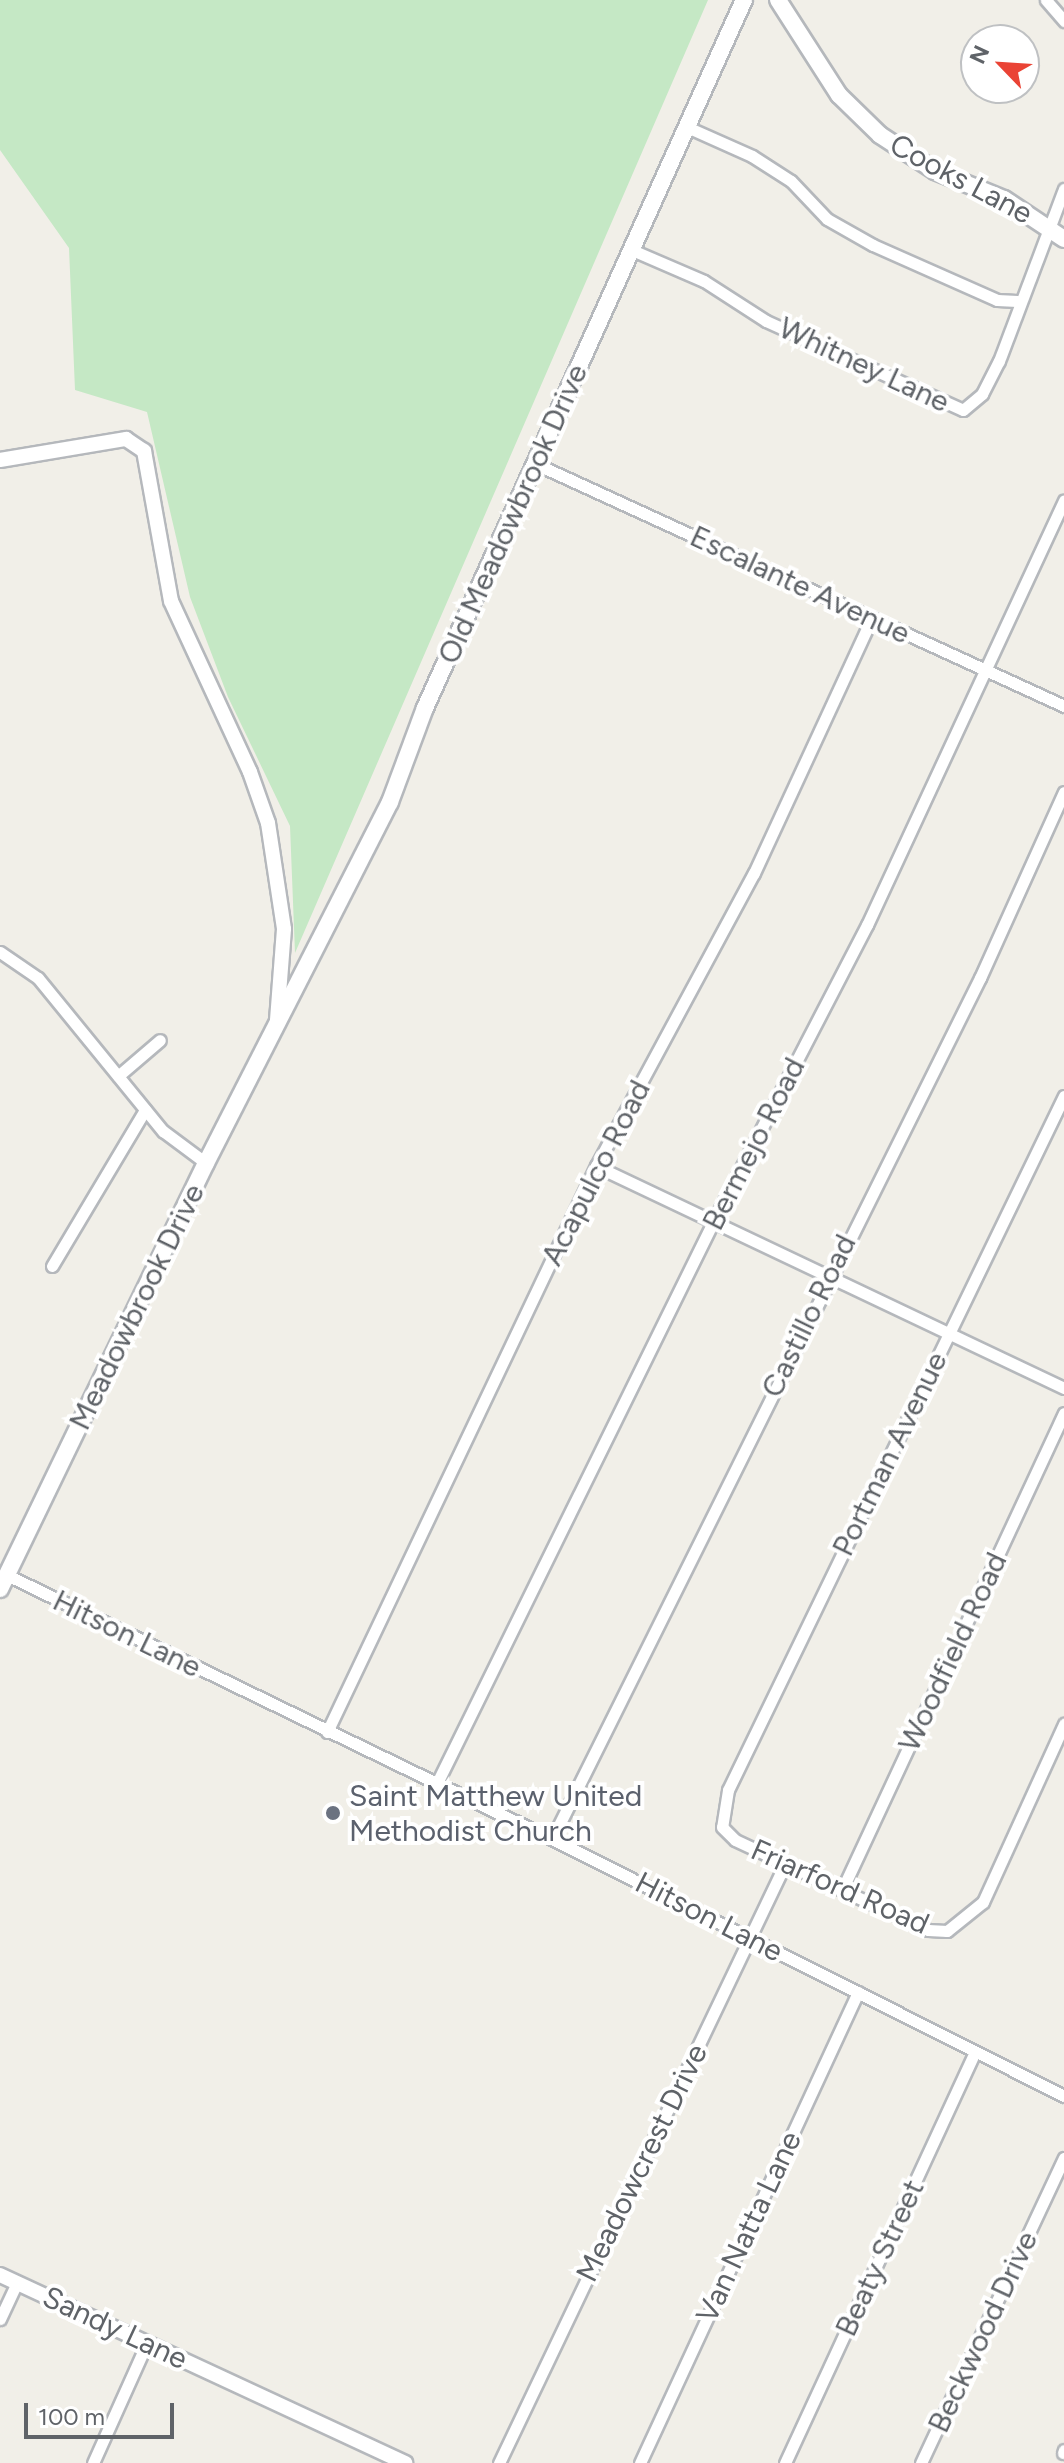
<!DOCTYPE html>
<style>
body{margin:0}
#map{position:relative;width:1064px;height:2463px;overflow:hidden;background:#f1efe8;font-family:Figtree,sans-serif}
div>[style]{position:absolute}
.green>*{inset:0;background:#c5e8c5}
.roads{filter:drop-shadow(2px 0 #b5b8bc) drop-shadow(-2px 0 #b5b8bc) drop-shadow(0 2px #b5b8bc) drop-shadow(0 -2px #b5b8bc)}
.minor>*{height:11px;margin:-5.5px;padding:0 5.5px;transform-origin:5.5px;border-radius:5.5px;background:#fff}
.tertiary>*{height:14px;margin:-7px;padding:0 7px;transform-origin:7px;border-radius:7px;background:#fff}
.secondary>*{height:16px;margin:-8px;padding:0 8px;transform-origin:8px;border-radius:8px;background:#fff}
.dots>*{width:22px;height:22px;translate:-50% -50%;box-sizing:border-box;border:4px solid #fff;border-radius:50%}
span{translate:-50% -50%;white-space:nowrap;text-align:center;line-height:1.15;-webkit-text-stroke:8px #fff;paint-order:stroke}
.street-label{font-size:30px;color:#5f6368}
.worship-label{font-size:30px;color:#5b616d}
.left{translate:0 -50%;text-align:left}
.north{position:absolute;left:960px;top:24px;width:80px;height:80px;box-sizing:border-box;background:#fff;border:2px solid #bfc1c3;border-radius:50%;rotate:295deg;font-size:22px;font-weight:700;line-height:32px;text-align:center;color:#5f6368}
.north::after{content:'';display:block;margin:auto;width:28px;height:36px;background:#ea4335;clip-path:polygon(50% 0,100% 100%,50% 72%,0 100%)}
.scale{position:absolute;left:24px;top:2403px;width:150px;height:36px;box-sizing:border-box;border:4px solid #5f6368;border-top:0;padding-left:10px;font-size:24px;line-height:28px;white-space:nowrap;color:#5f6368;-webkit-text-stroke:6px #fff;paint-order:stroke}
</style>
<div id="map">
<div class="green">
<div style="clip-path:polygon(0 0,708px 0,295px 953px,290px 826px,228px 697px,190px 597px,147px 412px,75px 390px,69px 248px,0 150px)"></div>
</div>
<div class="roads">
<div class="minor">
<div style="left:1046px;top:0;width:28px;rotate:49deg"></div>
<div style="left:687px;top:127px;width:71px;rotate:24deg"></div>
<div style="left:752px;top:156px;width:46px;rotate:32.7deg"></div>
<div style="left:791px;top:181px;width:52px;rotate:46.5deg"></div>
<div style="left:827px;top:219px;width:53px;rotate:29.5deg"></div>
<div style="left:873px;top:245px;width:136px;rotate:23.9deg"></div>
<div style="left:997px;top:300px;width:20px;rotate:3deg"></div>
<div style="left:632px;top:250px;width:78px;rotate:23.3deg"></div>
<div style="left:704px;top:281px;width:74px;rotate:32.8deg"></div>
<div style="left:766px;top:321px;width:216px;rotate:24.3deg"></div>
<div style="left:963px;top:410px;width:25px;rotate:-40deg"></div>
<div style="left:982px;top:394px;width:37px;rotate:-63deg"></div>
<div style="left:999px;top:361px;width:184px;rotate:-69.3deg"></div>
<div style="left:536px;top:464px;width:581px;rotate:24.62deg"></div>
<div style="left:0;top:952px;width:46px;rotate:34.4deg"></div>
<div style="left:38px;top:978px;width:198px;rotate:50.8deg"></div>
<div style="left:163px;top:1131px;width:54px;rotate:36.7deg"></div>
<div style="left:118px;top:1076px;width:55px;rotate:-40.6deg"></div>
<div style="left:1064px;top:1096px;width:771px;rotate:115.83deg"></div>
<div style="left:728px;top:1790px;width:37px;rotate:99deg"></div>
<div style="left:722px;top:1827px;width:18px;rotate:45deg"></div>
<div style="left:735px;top:1840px;width:118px;rotate:25deg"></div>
<div style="left:842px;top:1890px;width:95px;rotate:24.9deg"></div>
<div style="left:928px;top:1930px;width:19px;rotate:3deg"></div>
<div style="left:947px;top:1931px;width:46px;rotate:-38.9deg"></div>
<div style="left:983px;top:1902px;width:196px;rotate:-65.5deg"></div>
<div style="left:596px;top:1166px;width:518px;rotate:25.38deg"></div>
<div style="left:52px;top:1266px;width:182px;rotate:-59.2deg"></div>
<div style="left:7px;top:1575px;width:606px;rotate:25.85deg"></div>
<div style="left:552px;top:1839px;width:573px;rotate:26.65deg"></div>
<div style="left:327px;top:1732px;width:627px;rotate:-64.58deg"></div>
<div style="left:596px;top:1166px;width:333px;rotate:-61.7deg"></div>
<div style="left:754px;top:873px;width:281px;rotate:-65.2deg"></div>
<div style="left:437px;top:1783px;width:625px;rotate:-63.8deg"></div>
<div style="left:713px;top:1222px;width:335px;rotate:-62.6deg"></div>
<div style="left:867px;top:925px;width:468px;rotate:-65.1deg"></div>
<div style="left:552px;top:1839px;width:962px;rotate:-63.57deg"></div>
<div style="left:980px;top:978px;width:204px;rotate:-65.7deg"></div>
<div style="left:842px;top:1890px;width:526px;rotate:-65.04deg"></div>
<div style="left:0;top:2319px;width:40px;rotate:-65deg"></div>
<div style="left:1063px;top:2453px;width:3px;rotate:-72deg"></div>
<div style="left:93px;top:2463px;width:132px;rotate:-65.8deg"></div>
<div style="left:499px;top:2463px;width:664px;rotate:-64.48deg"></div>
<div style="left:640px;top:2463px;width:519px;rotate:-65.16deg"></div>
<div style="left:785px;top:2463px;width:453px;rotate:-65.2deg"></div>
<div style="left:921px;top:2463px;width:337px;rotate:-64.9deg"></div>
</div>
<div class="tertiary">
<div style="left:0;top:460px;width:128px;rotate:-9.5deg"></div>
<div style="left:126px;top:439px;width:22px;rotate:34deg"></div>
<div style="left:144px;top:451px;width:152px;rotate:79.8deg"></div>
<div style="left:171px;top:601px;width:188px;rotate:65.2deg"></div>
<div style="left:250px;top:772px;width:54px;rotate:70.6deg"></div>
<div style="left:268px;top:823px;width:107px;rotate:81.4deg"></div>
<div style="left:284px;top:929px;width:92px;rotate:94.4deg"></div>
<div style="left:0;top:2275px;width:447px;rotate:24.9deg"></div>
</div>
<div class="secondary">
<div style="left:778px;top:0;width:113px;rotate:57.3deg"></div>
<div style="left:839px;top:95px;width:57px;rotate:44.3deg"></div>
<div style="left:880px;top:135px;width:66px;rotate:33.2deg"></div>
<div style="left:935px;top:171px;width:74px;rotate:22.1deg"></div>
<div style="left:1004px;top:199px;width:72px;rotate:33.7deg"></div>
<div style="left:0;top:1589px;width:473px;rotate:-64.2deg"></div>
<div style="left:206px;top:1163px;width:405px;rotate:-63deg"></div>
<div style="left:390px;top:802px;width:100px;rotate:-69.6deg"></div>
<div style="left:425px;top:708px;width:777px;rotate:-65.75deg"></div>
</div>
</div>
<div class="dots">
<div style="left:333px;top:1813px;background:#6b7280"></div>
</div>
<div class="street-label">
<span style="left:961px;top:179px;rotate:28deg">Cooks Lane</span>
<span style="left:864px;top:365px;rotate:25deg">Whitney Lane</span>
<span style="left:513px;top:514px;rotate:-66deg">Old Meadowbrook Drive</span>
<span style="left:800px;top:585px;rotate:25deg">Escalante Avenue</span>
<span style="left:754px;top:1144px;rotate:-63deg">Bermejo Road</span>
<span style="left:596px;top:1173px;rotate:-63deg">Acapulco Road</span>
<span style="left:137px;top:1307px;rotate:-64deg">Meadowbrook Drive</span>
<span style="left:809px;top:1316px;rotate:-64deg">Castillo Road</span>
<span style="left:890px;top:1454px;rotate:-64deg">Portman Avenue</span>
<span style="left:127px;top:1634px;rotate:26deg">Hitson Lane</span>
<span style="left:953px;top:1652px;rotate:-65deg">Woodfield Road</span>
<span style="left:840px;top:1887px;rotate:24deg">Friarford Road</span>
<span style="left:709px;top:1917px;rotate:27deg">Hitson Lane</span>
<span style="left:642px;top:2163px;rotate:-64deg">Meadowcrest Drive</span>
<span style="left:749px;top:2227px;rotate:-65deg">Van Natta Lane</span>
<span style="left:880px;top:2258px;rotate:-65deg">Beaty Street</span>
<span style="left:115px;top:2328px;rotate:25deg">Sandy Lane</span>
<span style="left:983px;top:2332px;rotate:-65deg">Beckwood Drive</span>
</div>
<div class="worship-label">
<span class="left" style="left:349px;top:1813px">Saint Matthew United<br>Methodist Church</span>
</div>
<div class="north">N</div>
<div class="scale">100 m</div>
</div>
